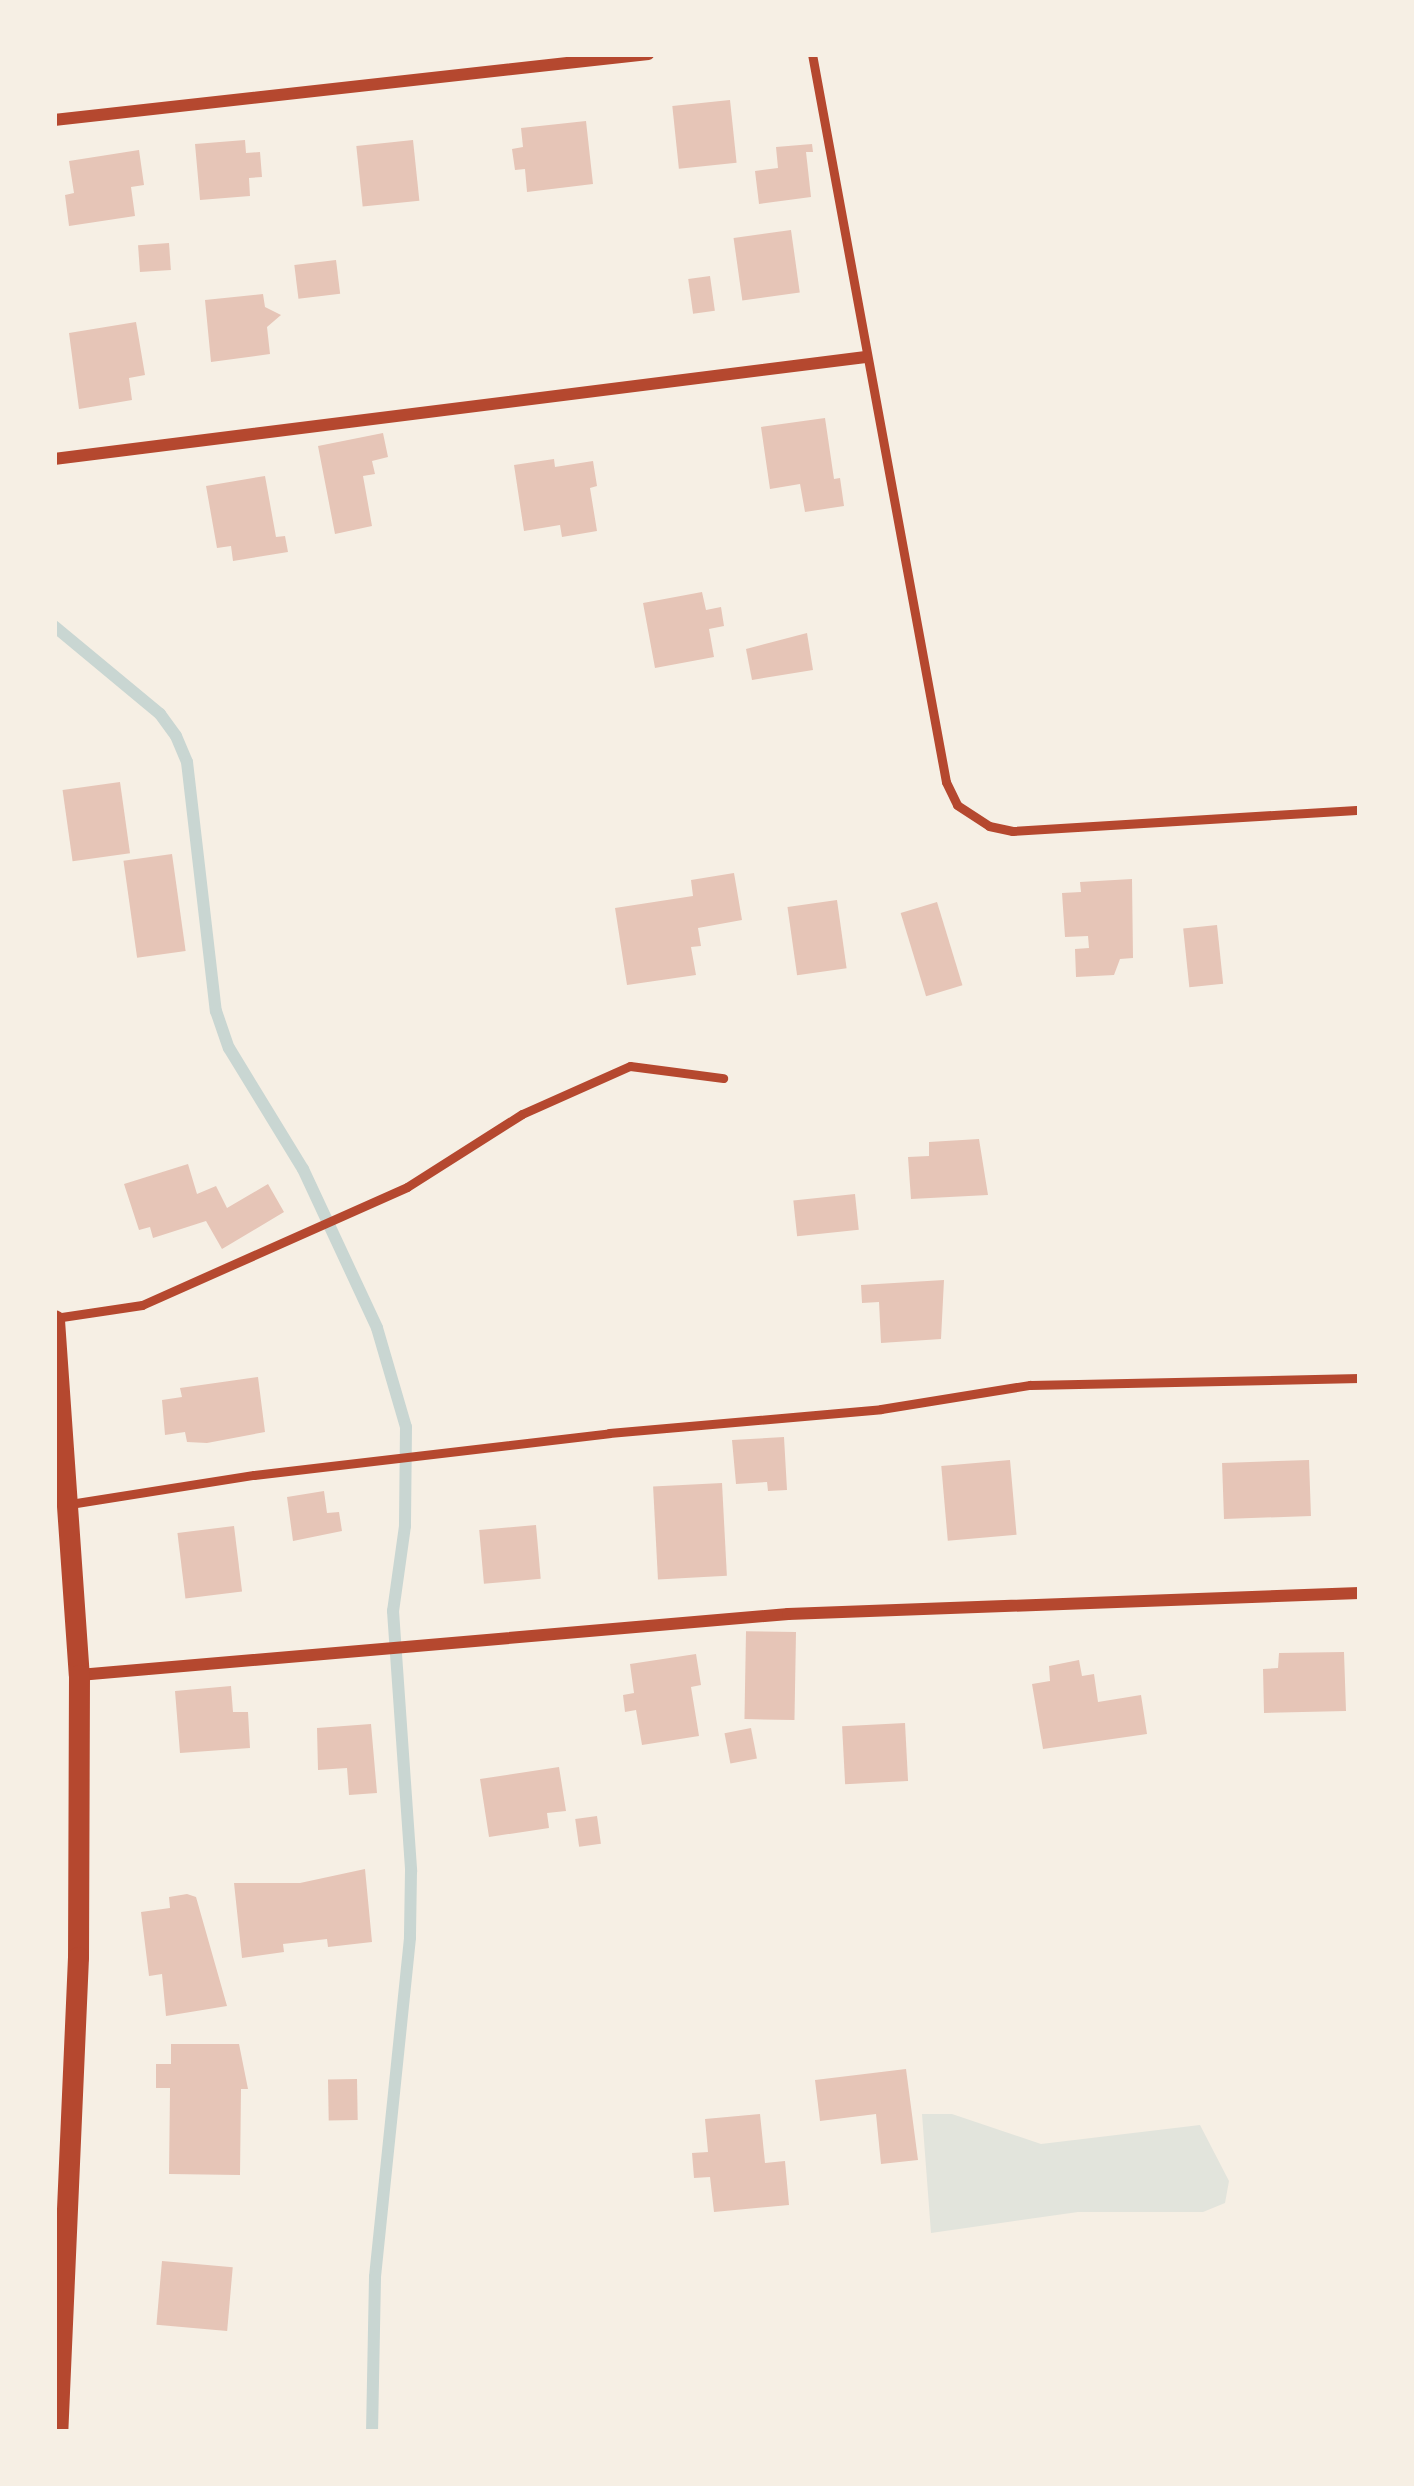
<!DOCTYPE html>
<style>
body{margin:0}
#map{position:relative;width:1414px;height:2486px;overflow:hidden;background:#f6efe4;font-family:"Varela Round",sans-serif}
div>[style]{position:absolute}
.green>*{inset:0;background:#e2e4dc}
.stream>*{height:12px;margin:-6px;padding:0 6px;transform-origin:6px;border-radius:6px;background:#c9d6d2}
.building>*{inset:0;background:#e6c5b7;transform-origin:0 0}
.service>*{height:9px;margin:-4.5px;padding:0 4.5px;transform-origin:4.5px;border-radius:4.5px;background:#b5482f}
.minor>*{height:12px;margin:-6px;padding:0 6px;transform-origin:6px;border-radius:6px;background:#b5482f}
.tertiary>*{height:21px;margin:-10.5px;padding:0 10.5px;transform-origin:10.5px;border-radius:10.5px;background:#b5482f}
span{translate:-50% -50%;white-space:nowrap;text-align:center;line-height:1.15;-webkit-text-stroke:12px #f6efe4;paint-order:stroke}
.frame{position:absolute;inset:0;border:57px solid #f6efe4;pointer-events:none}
</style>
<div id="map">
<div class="green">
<div style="clip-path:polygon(922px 2114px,952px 2114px,1041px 2144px,1200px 2125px,1229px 2181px,1225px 2203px,1203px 2212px,1078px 2212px,931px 2233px)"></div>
</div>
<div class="stream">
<div style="left:54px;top:626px;width:138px;rotate:39.7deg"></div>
<div style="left:160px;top:714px;width:27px;rotate:54deg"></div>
<div style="left:176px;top:736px;width:28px;rotate:67deg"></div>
<div style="left:187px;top:762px;width:251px;rotate:83.4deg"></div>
<div style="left:216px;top:1011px;width:39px;rotate:71deg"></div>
<div style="left:229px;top:1048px;width:142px;rotate:58.6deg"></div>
<div style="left:303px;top:1169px;width:175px;rotate:65deg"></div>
<div style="left:377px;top:1328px;width:103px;rotate:73.7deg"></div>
<div style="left:406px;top:1427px;width:99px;rotate:90.6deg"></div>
<div style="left:405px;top:1526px;width:86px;rotate:98deg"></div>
<div style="left:393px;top:1611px;width:261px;rotate:86deg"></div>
<div style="left:411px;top:1871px;width:67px;rotate:90.9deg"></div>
<div style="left:410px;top:1938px;width:341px;rotate:95.9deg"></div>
<div style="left:375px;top:2277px;width:155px;rotate:91.1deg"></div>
</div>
<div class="building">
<div style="left:730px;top:100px;width:63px;height:58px;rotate:84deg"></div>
<div style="clip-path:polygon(586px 121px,593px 184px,527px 192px,525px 169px,515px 170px,512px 149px,523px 147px,521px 128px)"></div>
<div style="clip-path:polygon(245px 140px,246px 153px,260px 152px,262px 177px,249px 178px,250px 196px,200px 200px,195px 144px)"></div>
<div style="left:413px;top:140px;width:61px;height:57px;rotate:84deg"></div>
<div style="clip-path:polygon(812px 144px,813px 152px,806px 152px,811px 197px,759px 204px,755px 171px,778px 168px,776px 147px)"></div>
<div style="clip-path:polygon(139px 150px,144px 185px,131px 187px,135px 216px,69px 226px,65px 195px,74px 193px,69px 161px)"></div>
<div style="left:791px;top:230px;width:63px;height:58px;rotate:82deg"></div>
<div style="left:169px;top:243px;width:27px;height:31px;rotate:86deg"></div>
<div style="left:336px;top:260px;width:34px;height:42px;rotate:83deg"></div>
<div style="left:710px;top:276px;width:35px;height:22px;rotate:82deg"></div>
<div style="clip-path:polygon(263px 294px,265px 307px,281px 315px,267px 327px,270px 354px,211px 362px,205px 300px)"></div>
<div style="clip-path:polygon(136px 322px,145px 375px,129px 378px,132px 400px,79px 409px,69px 333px)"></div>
<div style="clip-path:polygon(825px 418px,834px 479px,840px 478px,844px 506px,805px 512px,800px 484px,770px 489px,761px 427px)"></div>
<div style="clip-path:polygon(383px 433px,388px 457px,372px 461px,375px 474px,363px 476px,372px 526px,335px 534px,318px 446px)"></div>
<div style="clip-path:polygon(554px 459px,555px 467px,593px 461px,597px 486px,590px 488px,597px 531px,562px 537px,560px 525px,524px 531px,514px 465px)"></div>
<div style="clip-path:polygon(265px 476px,276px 537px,285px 536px,288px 552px,233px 561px,231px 546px,217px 548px,206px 486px)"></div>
<div style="clip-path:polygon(702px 592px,706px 610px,721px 607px,724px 626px,709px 629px,714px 657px,655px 668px,643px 603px)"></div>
<div style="clip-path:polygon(807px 633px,813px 670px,752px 680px,746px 649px)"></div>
<div style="left:120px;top:782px;width:72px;height:58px;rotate:82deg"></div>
<div style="left:172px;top:854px;width:98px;height:49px;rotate:82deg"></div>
<div style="clip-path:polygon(734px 873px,742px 920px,698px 928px,701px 946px,691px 947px,696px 975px,627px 985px,615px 908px,693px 896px,691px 880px)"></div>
<div style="clip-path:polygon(1132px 879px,1133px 958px,1120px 959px,1114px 975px,1076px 977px,1075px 949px,1089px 948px,1088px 936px,1065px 937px,1062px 893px,1081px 892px,1080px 882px)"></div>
<div style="left:837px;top:900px;width:69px;height:50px;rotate:82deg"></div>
<div style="left:937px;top:902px;width:87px;height:38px;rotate:73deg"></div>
<div style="left:1217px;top:925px;width:59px;height:34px;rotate:84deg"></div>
<div style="clip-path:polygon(979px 1139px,988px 1195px,911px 1199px,908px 1157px,929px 1156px,929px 1142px)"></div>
<div style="clip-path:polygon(188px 1164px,197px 1194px,216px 1186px,227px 1208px,268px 1184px,284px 1212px,222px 1249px,206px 1221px,153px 1238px,150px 1227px,139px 1230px,124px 1184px)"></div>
<div style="left:855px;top:1194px;width:36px;height:62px;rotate:84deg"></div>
<div style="clip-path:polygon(944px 1280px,941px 1339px,881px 1343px,879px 1302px,862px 1303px,861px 1285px)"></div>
<div style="clip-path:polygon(258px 1377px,265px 1432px,207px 1443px,187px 1442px,185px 1432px,165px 1435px,162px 1400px,182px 1397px,180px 1388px)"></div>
<div style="clip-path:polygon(784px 1437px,787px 1490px,768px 1491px,767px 1482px,736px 1484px,732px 1440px)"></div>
<div style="left:1010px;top:1460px;width:75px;height:69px;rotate:85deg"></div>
<div style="left:1309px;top:1460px;width:56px;height:87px;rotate:88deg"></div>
<div style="left:722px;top:1483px;width:93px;height:69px;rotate:87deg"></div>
<div style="clip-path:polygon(324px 1491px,327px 1513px,339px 1512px,342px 1531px,293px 1541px,287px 1497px)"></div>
<div style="left:536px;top:1525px;width:54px;height:57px;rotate:85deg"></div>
<div style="left:234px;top:1526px;width:66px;height:57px;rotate:83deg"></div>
<div style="left:796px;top:1632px;width:88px;height:50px;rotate:91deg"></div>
<div style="clip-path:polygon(1344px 1652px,1346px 1711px,1264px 1713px,1263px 1669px,1278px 1668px,1279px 1653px)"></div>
<div style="clip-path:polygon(696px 1654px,701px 1685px,691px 1687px,699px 1736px,642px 1745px,636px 1710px,625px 1712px,623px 1695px,634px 1693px,630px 1664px)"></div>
<div style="clip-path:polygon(1079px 1660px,1082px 1676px,1094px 1674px,1098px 1702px,1141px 1695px,1147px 1734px,1043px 1749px,1032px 1684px,1050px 1681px,1049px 1666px)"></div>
<div style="clip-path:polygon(231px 1686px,233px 1712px,248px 1712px,250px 1748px,180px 1753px,175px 1691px)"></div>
<div style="left:905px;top:1723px;width:58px;height:63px;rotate:87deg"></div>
<div style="clip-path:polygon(371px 1724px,377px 1793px,349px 1795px,347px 1768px,318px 1770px,317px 1728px)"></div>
<div style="left:751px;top:1728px;width:31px;height:27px;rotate:79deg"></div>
<div style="clip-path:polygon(559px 1767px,566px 1811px,547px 1813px,549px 1828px,489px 1837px,480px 1779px)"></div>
<div style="left:597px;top:1816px;width:28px;height:22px;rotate:82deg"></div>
<div style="clip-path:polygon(365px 1869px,372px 1942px,328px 1947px,327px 1939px,283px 1944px,284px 1952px,242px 1958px,234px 1883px,300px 1883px)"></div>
<div style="clip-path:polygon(187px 1894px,196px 1897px,227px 2006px,166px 2016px,162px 1974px,149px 1976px,141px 1912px,170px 1908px,169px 1897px)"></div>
<div style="clip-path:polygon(171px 2044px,239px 2044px,248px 2089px,241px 2089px,240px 2175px,169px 2174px,170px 2088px,156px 2088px,156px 2064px,171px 2064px)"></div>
<div style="clip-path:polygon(906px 2069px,918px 2160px,881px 2164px,876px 2114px,820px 2121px,815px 2080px)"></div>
<div style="left:357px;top:2079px;width:41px;height:29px;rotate:89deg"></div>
<div style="clip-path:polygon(760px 2114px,765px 2163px,785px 2161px,789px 2205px,714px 2212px,710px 2177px,694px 2178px,692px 2153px,708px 2152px,705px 2119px)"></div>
<div style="left:162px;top:2261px;width:71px;height:64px;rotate:5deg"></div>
</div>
<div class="service">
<div style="left:812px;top:54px;width:740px;rotate:79.57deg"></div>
<div style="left:946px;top:782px;width:25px;rotate:64deg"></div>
<div style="left:957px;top:805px;width:38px;rotate:33deg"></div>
<div style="left:989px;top:826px;width:24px;rotate:12deg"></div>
<div style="left:1012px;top:831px;width:349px;rotate:-3.5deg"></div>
<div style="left:55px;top:1318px;width:88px;rotate:-8.5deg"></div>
<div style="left:142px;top:1305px;width:290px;rotate:-24deg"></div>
<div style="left:407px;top:1187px;width:136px;rotate:-32.4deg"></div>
<div style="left:522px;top:1114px;width:118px;rotate:-24deg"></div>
<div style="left:630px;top:1066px;width:94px;rotate:7.4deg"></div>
<div style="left:70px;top:1504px;width:186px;rotate:-9deg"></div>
<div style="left:254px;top:1475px;width:357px;rotate:-6.7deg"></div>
<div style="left:609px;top:1433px;width:273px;rotate:-5deg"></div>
<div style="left:881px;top:1409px;width:151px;rotate:-9.2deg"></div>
<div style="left:1030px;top:1385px;width:330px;rotate:-1.2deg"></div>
</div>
<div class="minor">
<div style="left:54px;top:120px;width:598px;rotate:-6.34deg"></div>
<div style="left:54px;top:459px;width:818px;rotate:-7.16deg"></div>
<div style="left:79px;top:1675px;width:712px;rotate:-4.92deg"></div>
<div style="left:788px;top:1614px;width:572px;rotate:-2.1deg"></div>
</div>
<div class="tertiary">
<div style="left:54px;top:1320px;width:356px;rotate:86deg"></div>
<div style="left:79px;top:1675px;width:282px;rotate:90.2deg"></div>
<div style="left:78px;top:1957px;width:475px;rotate:92.5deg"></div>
</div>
<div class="frame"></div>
</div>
